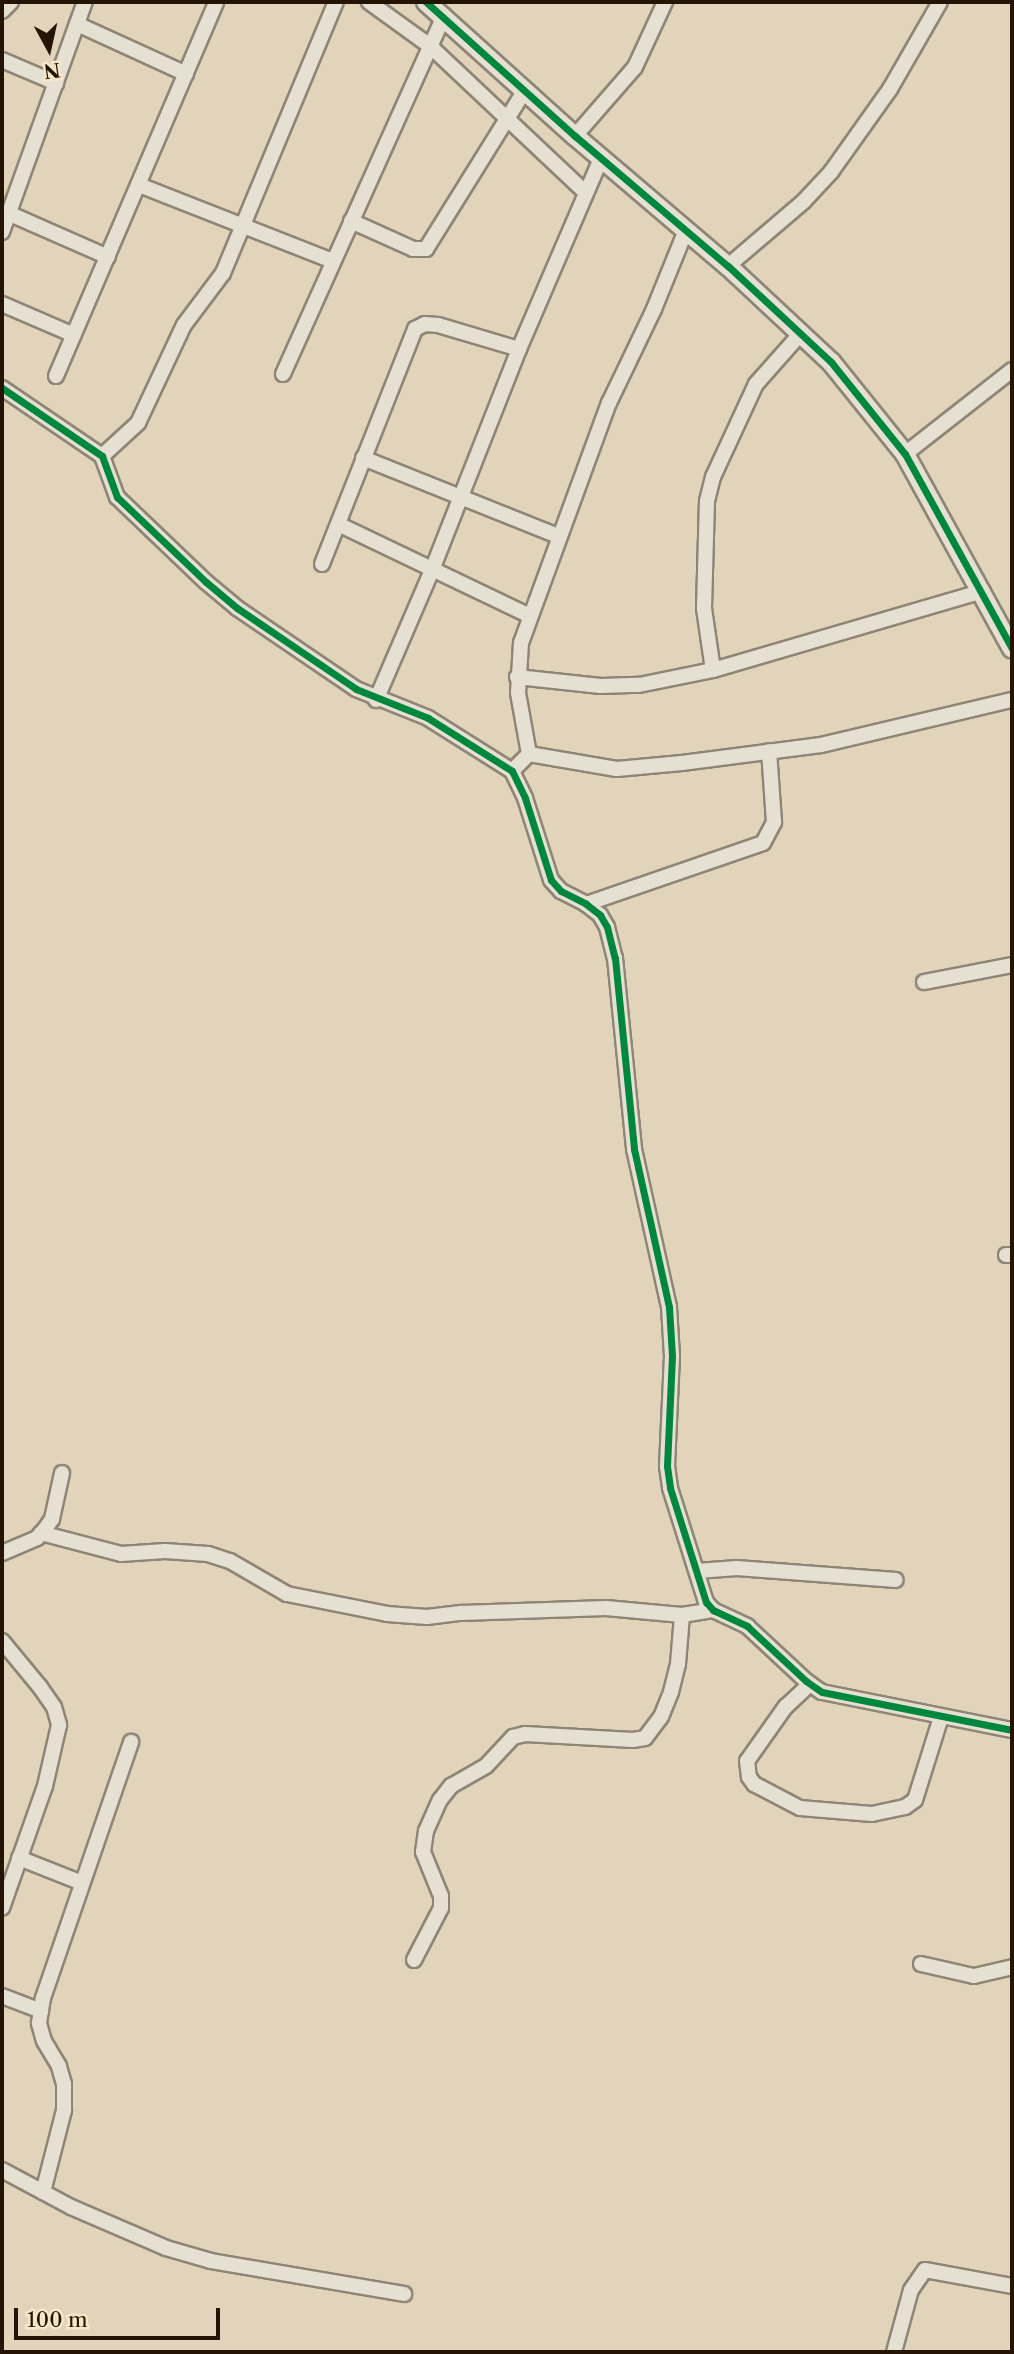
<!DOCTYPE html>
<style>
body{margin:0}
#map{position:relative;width:1014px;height:2354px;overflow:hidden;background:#e1d4bb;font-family:"Libre Caslon Text",serif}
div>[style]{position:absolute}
.roads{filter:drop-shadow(2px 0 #8e8575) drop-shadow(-2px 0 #8e8575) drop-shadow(0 2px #8e8575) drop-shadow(0 -2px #8e8575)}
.minor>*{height:14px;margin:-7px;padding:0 7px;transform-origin:7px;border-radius:7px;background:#e6e0d3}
.tertiary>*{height:18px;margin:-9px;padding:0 9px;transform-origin:9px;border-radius:9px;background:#e6e0d3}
.cycleway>*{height:7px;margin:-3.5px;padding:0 3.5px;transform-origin:3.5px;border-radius:3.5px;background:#00873e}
span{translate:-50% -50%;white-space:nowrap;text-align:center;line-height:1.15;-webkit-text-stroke:5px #f6e7c8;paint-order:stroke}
.frame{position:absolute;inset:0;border:4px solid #241405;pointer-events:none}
.north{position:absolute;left:14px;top:14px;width:70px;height:70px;-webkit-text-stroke:5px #f6e7c8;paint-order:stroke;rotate:172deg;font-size:19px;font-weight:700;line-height:28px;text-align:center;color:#241405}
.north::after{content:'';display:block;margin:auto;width:24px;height:32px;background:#241405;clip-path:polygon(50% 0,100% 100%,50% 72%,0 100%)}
.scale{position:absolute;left:14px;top:2308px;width:206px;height:32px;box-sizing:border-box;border:4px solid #241405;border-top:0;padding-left:9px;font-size:21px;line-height:24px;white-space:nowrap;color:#241405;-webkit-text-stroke:5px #f6e7c8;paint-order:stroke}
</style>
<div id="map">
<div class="roads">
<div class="minor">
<div style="left:369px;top:2px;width:75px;rotate:35.8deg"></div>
<div style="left:430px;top:46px;width:214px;rotate:43.3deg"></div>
<div style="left:2px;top:11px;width:13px;rotate:-45deg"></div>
<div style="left:77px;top:24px;width:120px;rotate:24.6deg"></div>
<div style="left:2px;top:60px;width:59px;rotate:23.1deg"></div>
<div style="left:575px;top:136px;width:91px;rotate:-49deg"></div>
<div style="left:635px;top:67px;width:72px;rotate:-65.2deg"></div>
<div style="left:139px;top:185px;width:208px;rotate:21.4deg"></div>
<div style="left:8px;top:213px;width:109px;rotate:23.7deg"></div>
<div style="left:351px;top:221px;width:68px;rotate:24.3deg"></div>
<div style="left:413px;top:249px;width:13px"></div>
<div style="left:426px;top:249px;width:187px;rotate:-58.1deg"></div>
<div style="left:2px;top:232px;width:245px;rotate:-70.2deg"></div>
<div style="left:728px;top:266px;width:100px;rotate:-40.5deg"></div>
<div style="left:804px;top:201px;width:40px;rotate:-47deg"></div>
<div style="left:831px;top:172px;width:102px;rotate:-54.6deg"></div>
<div style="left:890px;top:89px;width:100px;rotate:-60.1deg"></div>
<div style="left:2px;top:304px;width:78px;rotate:23.3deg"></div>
<div style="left:283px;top:374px;width:393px;rotate:-65.8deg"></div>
<div style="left:56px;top:376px;width:407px;rotate:-66.8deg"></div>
<div style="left:2px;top:388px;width:121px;rotate:34.2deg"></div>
<div style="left:102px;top:456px;width:44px;rotate:69.9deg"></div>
<div style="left:117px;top:497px;width:123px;rotate:43.7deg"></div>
<div style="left:206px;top:582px;width:40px;rotate:40deg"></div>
<div style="left:237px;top:608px;width:144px;rotate:34.2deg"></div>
<div style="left:356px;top:689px;width:78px;rotate:21.9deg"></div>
<div style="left:428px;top:718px;width:99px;rotate:32.2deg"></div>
<div style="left:512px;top:771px;width:30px;rotate:64deg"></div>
<div style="left:525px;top:798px;width:86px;rotate:72.4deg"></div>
<div style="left:551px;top:880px;width:15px;rotate:48deg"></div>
<div style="left:561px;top:891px;width:28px;rotate:27deg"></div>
<div style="left:586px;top:904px;width:18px;rotate:38deg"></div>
<div style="left:600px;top:915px;width:14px;rotate:60deg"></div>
<div style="left:607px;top:927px;width:32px;rotate:76deg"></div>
<div style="left:615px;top:958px;width:192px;rotate:84.3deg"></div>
<div style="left:634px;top:1149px;width:162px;rotate:77.5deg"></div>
<div style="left:669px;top:1307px;width:49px;rotate:86.5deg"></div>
<div style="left:672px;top:1356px;width:110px;rotate:92.6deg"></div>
<div style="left:667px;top:1466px;width:22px;rotate:82deg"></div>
<div style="left:670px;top:1488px;width:120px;rotate:72.5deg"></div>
<div style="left:706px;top:1602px;width:11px;rotate:49deg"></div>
<div style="left:713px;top:1610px;width:38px;rotate:25deg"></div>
<div style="left:747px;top:1626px;width:81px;rotate:43deg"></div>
<div style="left:806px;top:1681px;width:19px;rotate:35deg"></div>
<div style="left:822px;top:1692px;width:194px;rotate:11.3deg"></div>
<div style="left:905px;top:454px;width:136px;rotate:-38.1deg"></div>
<div style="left:102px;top:456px;width:49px;rotate:-42.5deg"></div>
<div style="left:138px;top:423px;width:108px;rotate:-64.9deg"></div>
<div style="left:184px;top:325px;width:65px;rotate:-53.1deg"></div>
<div style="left:223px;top:273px;width:294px;rotate:-67.4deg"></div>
<div style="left:363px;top:458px;width:210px;rotate:21.8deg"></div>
<div style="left:338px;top:524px;width:213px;rotate:25.6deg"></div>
<div style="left:322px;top:564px;width:253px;rotate:-68.4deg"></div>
<div style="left:415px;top:329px;width:11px;rotate:-27deg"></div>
<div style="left:425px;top:324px;width:13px;rotate:4deg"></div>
<div style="left:438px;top:325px;width:84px;rotate:16.5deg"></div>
<div style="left:713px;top:670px;width:63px;rotate:-98.3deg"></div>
<div style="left:704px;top:608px;width:107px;rotate:-88.4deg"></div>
<div style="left:707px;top:501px;width:25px;rotate:-76deg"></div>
<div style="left:713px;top:477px;width:102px;rotate:-65.2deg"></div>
<div style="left:756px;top:384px;width:69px;rotate:-48.5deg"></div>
<div style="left:517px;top:677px;width:84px;rotate:6.1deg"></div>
<div style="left:601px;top:686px;width:38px;rotate:-2deg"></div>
<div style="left:639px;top:685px;width:76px;rotate:-11.5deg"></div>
<div style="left:713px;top:670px;width:281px;rotate:-16.3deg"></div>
<div style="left:376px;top:700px;width:142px;rotate:-66.7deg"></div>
<div style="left:432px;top:570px;width:238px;rotate:-68.5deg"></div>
<div style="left:519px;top:349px;width:207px;rotate:-66.7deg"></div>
<div style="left:529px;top:754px;width:89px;rotate:9.7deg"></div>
<div style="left:617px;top:769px;width:65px;rotate:-5.3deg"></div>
<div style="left:682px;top:763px;width:140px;rotate:-7.4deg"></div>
<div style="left:821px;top:745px;width:196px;rotate:-13.3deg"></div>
<div style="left:512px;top:771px;width:24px;rotate:-45deg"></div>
<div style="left:529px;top:754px;width:62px;rotate:-100.2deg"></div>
<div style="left:518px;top:693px;width:50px;rotate:-86.6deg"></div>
<div style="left:521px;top:643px;width:256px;rotate:-69.9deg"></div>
<div style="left:609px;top:403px;width:104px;rotate:-64.4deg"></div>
<div style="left:654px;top:309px;width:85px;rotate:-67.9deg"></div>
<div style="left:586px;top:904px;width:187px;rotate:-19deg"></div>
<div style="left:763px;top:843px;width:24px;rotate:-62deg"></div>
<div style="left:774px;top:822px;width:71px;rotate:-94deg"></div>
<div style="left:924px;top:982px;width:90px;rotate:-10.9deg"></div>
<div style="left:1006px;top:1255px;width:6px"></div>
<div style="left:41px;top:1533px;width:83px;rotate:14.7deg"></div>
<div style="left:121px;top:1554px;width:44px;rotate:-3.9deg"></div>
<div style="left:165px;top:1551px;width:43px;rotate:4deg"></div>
<div style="left:208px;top:1554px;width:23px;rotate:18deg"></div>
<div style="left:230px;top:1561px;width:66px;rotate:30.1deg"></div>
<div style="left:287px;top:1594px;width:102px;rotate:11.3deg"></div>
<div style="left:387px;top:1614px;width:40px;rotate:4.3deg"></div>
<div style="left:427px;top:1617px;width:34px;rotate:-7deg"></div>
<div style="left:461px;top:1613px;width:145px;rotate:-2deg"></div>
<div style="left:606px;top:1608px;width:76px;rotate:5.3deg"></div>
<div style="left:682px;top:1615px;width:31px;rotate:-9deg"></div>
<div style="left:2px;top:1553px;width:38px;rotate:-23deg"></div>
<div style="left:37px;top:1538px;width:12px;rotate:-48deg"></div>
<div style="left:45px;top:1529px;width:12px;rotate:-55deg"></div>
<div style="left:52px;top:1519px;width:47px;rotate:-77.7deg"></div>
<div style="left:697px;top:1571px;width:40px;rotate:-4.3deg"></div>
<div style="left:737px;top:1568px;width:159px;rotate:4.3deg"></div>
<div style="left:2px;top:1641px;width:60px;rotate:50.4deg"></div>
<div style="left:40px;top:1687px;width:24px;rotate:55deg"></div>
<div style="left:54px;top:1707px;width:19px;rotate:74deg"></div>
<div style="left:59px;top:1725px;width:63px;rotate:102.9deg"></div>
<div style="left:45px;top:1786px;width:129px;rotate:109.4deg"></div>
<div style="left:810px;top:1684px;width:33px;rotate:137deg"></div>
<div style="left:786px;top:1706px;width:67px;rotate:125.3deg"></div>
<div style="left:747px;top:1761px;width:16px;rotate:83deg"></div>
<div style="left:749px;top:1777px;width:9px;rotate:54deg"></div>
<div style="left:754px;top:1784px;width:52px;rotate:27.6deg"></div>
<div style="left:800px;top:1808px;width:72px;rotate:4.8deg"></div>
<div style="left:872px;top:1814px;width:34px;rotate:-12deg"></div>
<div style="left:905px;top:1807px;width:12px;rotate:-35deg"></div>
<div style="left:915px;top:1800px;width:87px;rotate:-72.6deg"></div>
<div style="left:19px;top:1858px;width:68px;rotate:21.6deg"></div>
<div style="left:414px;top:1960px;width:59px;rotate:-62.6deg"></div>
<div style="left:441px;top:1908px;width:12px;rotate:-90deg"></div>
<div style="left:441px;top:1896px;width:48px;rotate:-112.2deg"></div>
<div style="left:423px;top:1852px;width:21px;rotate:-82deg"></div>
<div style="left:426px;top:1831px;width:34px;rotate:-66deg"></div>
<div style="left:440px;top:1800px;width:18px;rotate:-52deg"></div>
<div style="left:451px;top:1786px;width:40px;rotate:-29.7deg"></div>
<div style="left:486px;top:1766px;width:40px;rotate:-47deg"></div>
<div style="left:513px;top:1737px;width:12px;rotate:-14deg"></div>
<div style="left:525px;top:1734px;width:108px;rotate:3.2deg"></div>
<div style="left:633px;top:1740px;width:12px;rotate:-9deg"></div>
<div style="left:645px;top:1738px;width:26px;rotate:-53deg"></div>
<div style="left:661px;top:1717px;width:27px;rotate:-68deg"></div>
<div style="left:671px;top:1692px;width:29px;rotate:-76deg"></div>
<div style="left:678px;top:1664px;width:49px;rotate:-85.3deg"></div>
<div style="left:921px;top:1964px;width:54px;rotate:12.8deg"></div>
<div style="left:974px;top:1976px;width:39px;rotate:-13deg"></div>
<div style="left:2px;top:1996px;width:42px;rotate:21deg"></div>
<div style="left:2px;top:2170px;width:78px;rotate:28.2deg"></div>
<div style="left:71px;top:2207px;width:103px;rotate:23.3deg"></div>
<div style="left:166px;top:2248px;width:47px;rotate:16.1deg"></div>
<div style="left:211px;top:2261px;width:196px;rotate:9.7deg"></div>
<div style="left:43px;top:2192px;width:85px;rotate:-75.6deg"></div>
<div style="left:64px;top:2110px;width:26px;rotate:-90deg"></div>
<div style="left:64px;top:2084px;width:19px;rotate:-106deg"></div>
<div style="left:59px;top:2066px;width:29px;rotate:-121deg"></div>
<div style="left:44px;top:2041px;width:19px;rotate:-106deg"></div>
<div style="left:39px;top:2023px;width:25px;rotate:-81deg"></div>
<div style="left:43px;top:1998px;width:271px;rotate:-71deg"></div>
<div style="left:894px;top:2352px;width:64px;rotate:-74.7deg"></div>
<div style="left:911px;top:2290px;width:24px;rotate:-55deg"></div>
<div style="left:925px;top:2270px;width:88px;rotate:10.4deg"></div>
</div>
<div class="tertiary">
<div style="left:426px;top:2px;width:200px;rotate:42deg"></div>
<div style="left:575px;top:136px;width:201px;rotate:40.4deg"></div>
<div style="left:728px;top:266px;width:141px;rotate:43deg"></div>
<div style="left:831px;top:362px;width:118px;rotate:51.2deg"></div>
<div style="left:905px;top:454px;width:222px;rotate:61.2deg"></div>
</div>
</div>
<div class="cycleway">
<div style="left:426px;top:2px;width:200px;rotate:42deg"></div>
<div style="left:575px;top:136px;width:201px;rotate:40.4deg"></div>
<div style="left:728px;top:266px;width:141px;rotate:43deg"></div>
<div style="left:831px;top:362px;width:118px;rotate:51.2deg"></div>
<div style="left:905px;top:454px;width:222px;rotate:61.2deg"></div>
<div style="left:2px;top:388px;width:121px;rotate:34.2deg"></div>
<div style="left:102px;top:456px;width:44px;rotate:69.9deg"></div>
<div style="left:117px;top:497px;width:123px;rotate:43.7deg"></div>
<div style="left:206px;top:582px;width:40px;rotate:40deg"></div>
<div style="left:237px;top:608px;width:144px;rotate:34.2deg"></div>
<div style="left:356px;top:689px;width:78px;rotate:21.9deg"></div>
<div style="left:428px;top:718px;width:99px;rotate:32.2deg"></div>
<div style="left:512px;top:771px;width:30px;rotate:64deg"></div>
<div style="left:525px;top:798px;width:86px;rotate:72.4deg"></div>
<div style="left:551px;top:880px;width:15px;rotate:48deg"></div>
<div style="left:561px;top:891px;width:28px;rotate:27deg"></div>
<div style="left:586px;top:904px;width:18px;rotate:38deg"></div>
<div style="left:600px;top:915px;width:14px;rotate:60deg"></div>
<div style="left:607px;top:927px;width:32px;rotate:76deg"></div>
<div style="left:615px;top:958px;width:192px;rotate:84.3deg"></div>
<div style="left:634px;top:1149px;width:162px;rotate:77.5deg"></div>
<div style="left:669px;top:1307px;width:49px;rotate:86.5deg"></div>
<div style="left:672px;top:1356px;width:110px;rotate:92.6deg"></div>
<div style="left:667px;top:1466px;width:22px;rotate:82deg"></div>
<div style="left:670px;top:1488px;width:120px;rotate:72.5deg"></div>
<div style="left:706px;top:1602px;width:11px;rotate:49deg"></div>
<div style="left:713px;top:1610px;width:38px;rotate:25deg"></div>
<div style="left:747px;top:1626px;width:81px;rotate:43deg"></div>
<div style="left:806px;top:1681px;width:19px;rotate:35deg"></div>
<div style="left:822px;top:1692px;width:194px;rotate:11.3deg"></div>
</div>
<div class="frame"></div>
<div class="north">N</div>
<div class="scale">100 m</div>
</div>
